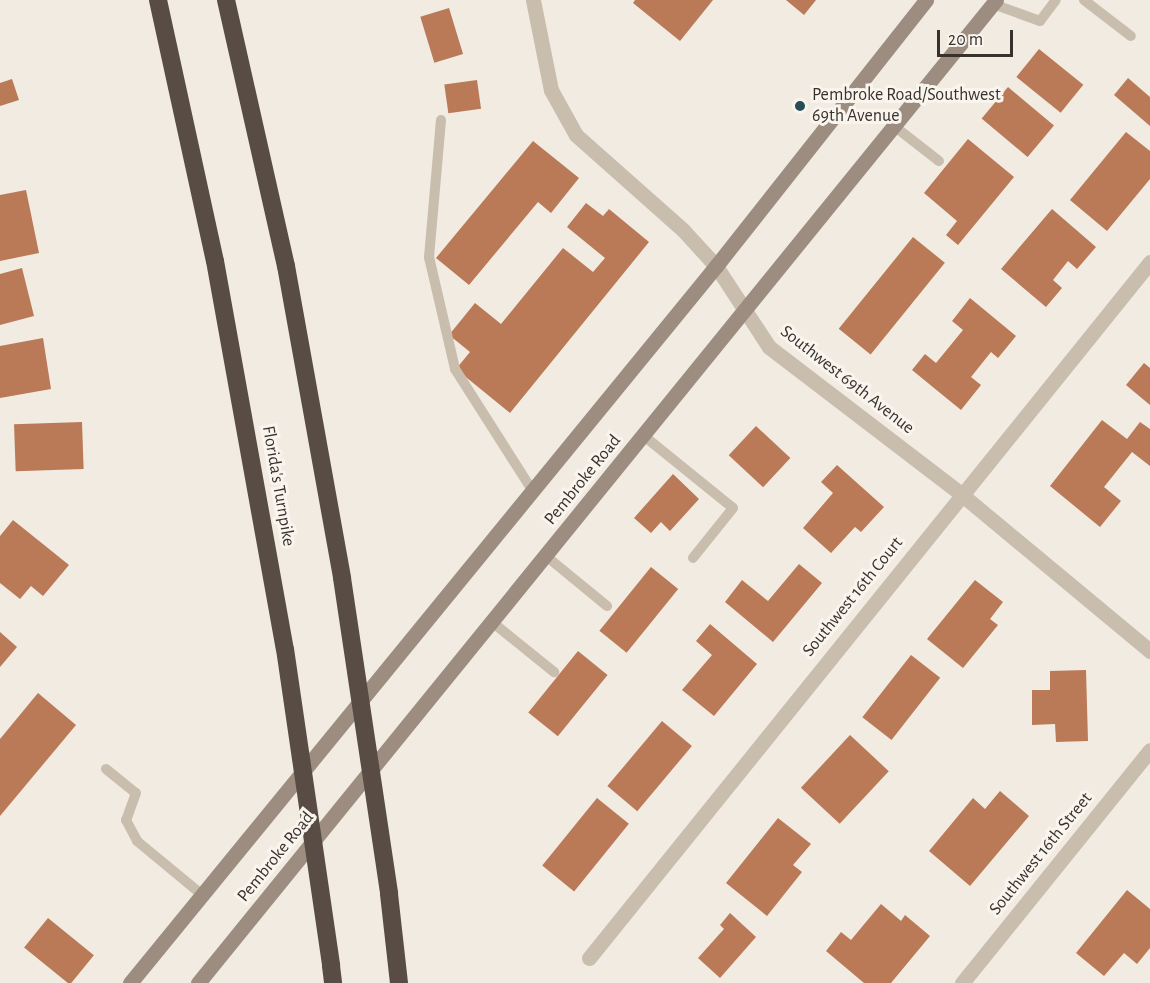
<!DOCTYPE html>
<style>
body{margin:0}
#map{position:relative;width:1150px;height:983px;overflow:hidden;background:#f1ebe1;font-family:"Alegreya Sans",sans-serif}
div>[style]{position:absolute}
.building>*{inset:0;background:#ba7957;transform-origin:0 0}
.lane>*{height:10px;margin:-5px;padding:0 5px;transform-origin:5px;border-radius:5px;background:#c9bdae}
.street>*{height:15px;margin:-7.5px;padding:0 7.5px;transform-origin:7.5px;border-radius:7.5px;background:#c9bdae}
.secondary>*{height:15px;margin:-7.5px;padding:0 7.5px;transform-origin:7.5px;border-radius:7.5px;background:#9c8d80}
.highway>*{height:18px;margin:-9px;padding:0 9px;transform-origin:9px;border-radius:9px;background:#584c44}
.highway-bridge>*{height:18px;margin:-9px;padding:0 9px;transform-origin:9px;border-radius:9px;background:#584c44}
.dots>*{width:16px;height:16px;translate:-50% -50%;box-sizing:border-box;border:3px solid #f9f5ee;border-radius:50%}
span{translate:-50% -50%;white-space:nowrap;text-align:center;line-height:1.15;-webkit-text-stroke:6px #f9f5ee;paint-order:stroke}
.poi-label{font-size:18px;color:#38312c}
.left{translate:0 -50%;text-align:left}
.street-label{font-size:18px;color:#38312c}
.scale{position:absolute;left:937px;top:30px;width:76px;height:27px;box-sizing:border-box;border:3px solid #38312c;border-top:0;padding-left:8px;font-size:18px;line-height:21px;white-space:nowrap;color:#38312c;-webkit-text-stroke:4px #f9f5ee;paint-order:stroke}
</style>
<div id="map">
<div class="building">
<div style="clip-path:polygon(635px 0,713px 0,680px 41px,633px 3px)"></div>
<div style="clip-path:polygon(786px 0,816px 0,804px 15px)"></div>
<div style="left:449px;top:8px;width:48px;height:30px;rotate:73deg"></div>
<div style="left:1039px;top:49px;width:57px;height:36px;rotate:39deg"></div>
<div style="clip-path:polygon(1128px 78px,1150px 97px,1150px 126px,1114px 95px)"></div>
<div style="clip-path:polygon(12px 79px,19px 100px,0 106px,0 83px)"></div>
<div style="left:477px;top:80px;width:29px;height:33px;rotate:82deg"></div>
<div style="left:1008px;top:87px;width:60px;height:41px;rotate:40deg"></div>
<div style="clip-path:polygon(1126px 132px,1150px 151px,1150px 179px,1107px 231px,1070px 200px)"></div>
<div style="clip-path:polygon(968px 139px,1014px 177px,958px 245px,946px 235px,957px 221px,924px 193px)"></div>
<div style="clip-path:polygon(533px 141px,579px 178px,551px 213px,538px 202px,469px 285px,436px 258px)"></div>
<div style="clip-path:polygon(26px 190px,39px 253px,0 261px,0 195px)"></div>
<div style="clip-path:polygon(586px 203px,603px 216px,609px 209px,649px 242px,510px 413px,456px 369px,470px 352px,449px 335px,475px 303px,501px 324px,563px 248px,593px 272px,605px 258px,567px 227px)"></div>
<div style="clip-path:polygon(1052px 209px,1096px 247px,1077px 269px,1068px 261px,1053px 280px,1062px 288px,1046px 307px,1001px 269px)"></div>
<div style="left:913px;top:237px;width:41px;height:118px;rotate:39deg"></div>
<div style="clip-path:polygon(22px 268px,34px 316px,0 325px,0 274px)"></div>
<div style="clip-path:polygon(970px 298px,1016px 336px,998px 358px,991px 352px,971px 377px,981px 385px,961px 410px,912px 370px,925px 354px,936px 363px,963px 330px,952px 321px)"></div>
<div style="clip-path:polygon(43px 338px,51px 389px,0 398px,0 346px)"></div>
<div style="clip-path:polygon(1144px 363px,1150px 368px,1150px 405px,1126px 385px)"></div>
<div style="clip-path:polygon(1102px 420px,1127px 439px,1140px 422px,1150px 429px,1150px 466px,1132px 452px,1104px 487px,1121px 501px,1100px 527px,1050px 486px)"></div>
<div style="left:82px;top:422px;width:47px;height:68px;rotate:88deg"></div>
<div style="left:756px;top:426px;width:47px;height:40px;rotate:43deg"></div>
<div style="clip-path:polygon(837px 465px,884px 507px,861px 532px,855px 527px,831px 553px,803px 528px,833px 493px,821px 482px)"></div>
<div style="clip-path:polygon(673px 474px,699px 499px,670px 531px,661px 522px,651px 533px,634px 518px)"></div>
<div style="clip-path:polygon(13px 520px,69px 565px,43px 596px,31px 586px,20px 599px,0 583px,0 536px)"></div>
<div style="clip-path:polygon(799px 564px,822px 583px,773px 642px,725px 602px,742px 580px,768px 601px)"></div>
<div style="left:651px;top:567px;width:35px;height:82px;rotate:39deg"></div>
<div style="clip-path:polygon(975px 580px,1003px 602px,990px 619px,998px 625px,963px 668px,927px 639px)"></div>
<div style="clip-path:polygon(710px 624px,757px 664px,714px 716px,682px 690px,712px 655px,696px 641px)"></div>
<div style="clip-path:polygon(0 632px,17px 647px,0 667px)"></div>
<div style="left:578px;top:651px;width:38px;height:79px;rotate:39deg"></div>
<div style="left:911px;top:655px;width:37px;height:79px;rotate:38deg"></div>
<div style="clip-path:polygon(1086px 670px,1088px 741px,1056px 742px,1055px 724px,1032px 725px,1032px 690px,1050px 690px,1050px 671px)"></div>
<div style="clip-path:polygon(38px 693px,76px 725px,0 816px,0 739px)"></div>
<div style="left:662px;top:721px;width:39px;height:85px;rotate:40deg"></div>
<div style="left:850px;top:735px;width:53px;height:72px;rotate:43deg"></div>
<div style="clip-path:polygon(1000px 791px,1029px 816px,970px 886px,929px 851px,973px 798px,985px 809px)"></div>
<div style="left:597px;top:798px;width:41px;height:87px;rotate:39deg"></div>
<div style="clip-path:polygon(778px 818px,811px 844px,793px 865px,802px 872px,767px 916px,726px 883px)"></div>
<div style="clip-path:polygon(1127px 890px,1150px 909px,1150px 948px,1137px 964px,1124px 953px,1104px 976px,1076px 953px)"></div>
<div style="clip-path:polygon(881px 904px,901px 921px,905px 915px,930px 936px,891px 983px,864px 983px,826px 951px,841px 932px,851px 940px)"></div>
<div style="clip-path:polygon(730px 913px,756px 937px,720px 978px,698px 958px,724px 929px,720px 925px)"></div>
<div style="left:48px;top:918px;width:59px;height:38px;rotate:39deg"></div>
</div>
<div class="lane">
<div style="left:1084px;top:0;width:59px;rotate:37.5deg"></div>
<div style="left:993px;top:4px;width:50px;rotate:19.9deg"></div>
<div style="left:1040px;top:21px;width:26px;rotate:-53deg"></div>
<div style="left:441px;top:120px;width:138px;rotate:95deg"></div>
<div style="left:429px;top:257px;width:115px;rotate:76.9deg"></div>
<div style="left:455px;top:369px;width:143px;rotate:57.5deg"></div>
<div style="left:894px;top:126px;width:57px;rotate:37.9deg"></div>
<div style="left:644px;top:436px;width:114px;rotate:39deg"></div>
<div style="left:733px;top:508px;width:64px;rotate:128.7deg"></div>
<div style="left:546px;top:556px;width:79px;rotate:39.3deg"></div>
<div style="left:492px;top:622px;width:80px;rotate:38.9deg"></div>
<div style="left:106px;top:769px;width:38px;rotate:39deg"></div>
<div style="left:136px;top:793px;width:29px;rotate:110deg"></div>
<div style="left:126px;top:820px;width:24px;rotate:62deg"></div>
<div style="left:137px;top:841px;width:83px;rotate:39.6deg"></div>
</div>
<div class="street">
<div style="left:533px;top:0;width:92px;rotate:78.7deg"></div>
<div style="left:551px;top:90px;width:51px;rotate:60.9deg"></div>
<div style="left:576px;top:135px;width:143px;rotate:41.6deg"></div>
<div style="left:683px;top:230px;width:49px;rotate:47.5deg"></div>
<div style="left:716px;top:266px;width:97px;rotate:56.8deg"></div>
<div style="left:769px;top:347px;width:242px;rotate:37.4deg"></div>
<div style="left:961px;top:494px;width:246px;rotate:39.7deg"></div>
<div style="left:589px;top:958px;width:894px;rotate:-51.13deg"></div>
<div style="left:962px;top:983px;width:299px;rotate:-51.1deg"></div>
</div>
<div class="secondary">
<div style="left:130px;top:983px;width:926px;rotate:-50.74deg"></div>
<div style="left:716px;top:266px;width:339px;rotate:-51.7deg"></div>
<div style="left:198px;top:983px;width:1266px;rotate:-50.93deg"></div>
</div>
<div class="highway">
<div style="left:158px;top:0;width:267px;rotate:77.7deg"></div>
<div style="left:215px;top:261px;width:394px;rotate:79.8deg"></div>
<div style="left:226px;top:0;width:273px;rotate:77.3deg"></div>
<div style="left:286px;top:266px;width:317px;rotate:79.8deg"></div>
<div style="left:389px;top:894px;width:90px;rotate:83.6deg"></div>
<div style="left:331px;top:966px;width:17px;rotate:83deg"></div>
</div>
<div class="highway-bridge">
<div style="left:342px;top:578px;width:319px;rotate:81.5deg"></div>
<div style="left:285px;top:649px;width:320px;rotate:81.7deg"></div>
</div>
<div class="dots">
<div style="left:800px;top:106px;background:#254e56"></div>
</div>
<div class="poi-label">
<span class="left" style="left:812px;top:106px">Pembroke Road/Southwest<br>69th Avenue</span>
</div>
<div class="street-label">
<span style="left:847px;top:380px;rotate:38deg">Southwest 69th Avenue</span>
<span style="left:583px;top:480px;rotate:-51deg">Pembroke Road</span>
<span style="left:278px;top:486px;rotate:80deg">Florida's Turnpike</span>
<span style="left:853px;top:597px;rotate:-51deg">Southwest 16th Court</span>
<span style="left:1041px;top:854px;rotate:-51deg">Southwest 16th Street</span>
<span style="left:276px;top:857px;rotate:-51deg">Pembroke Road</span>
</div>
<div class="scale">20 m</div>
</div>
